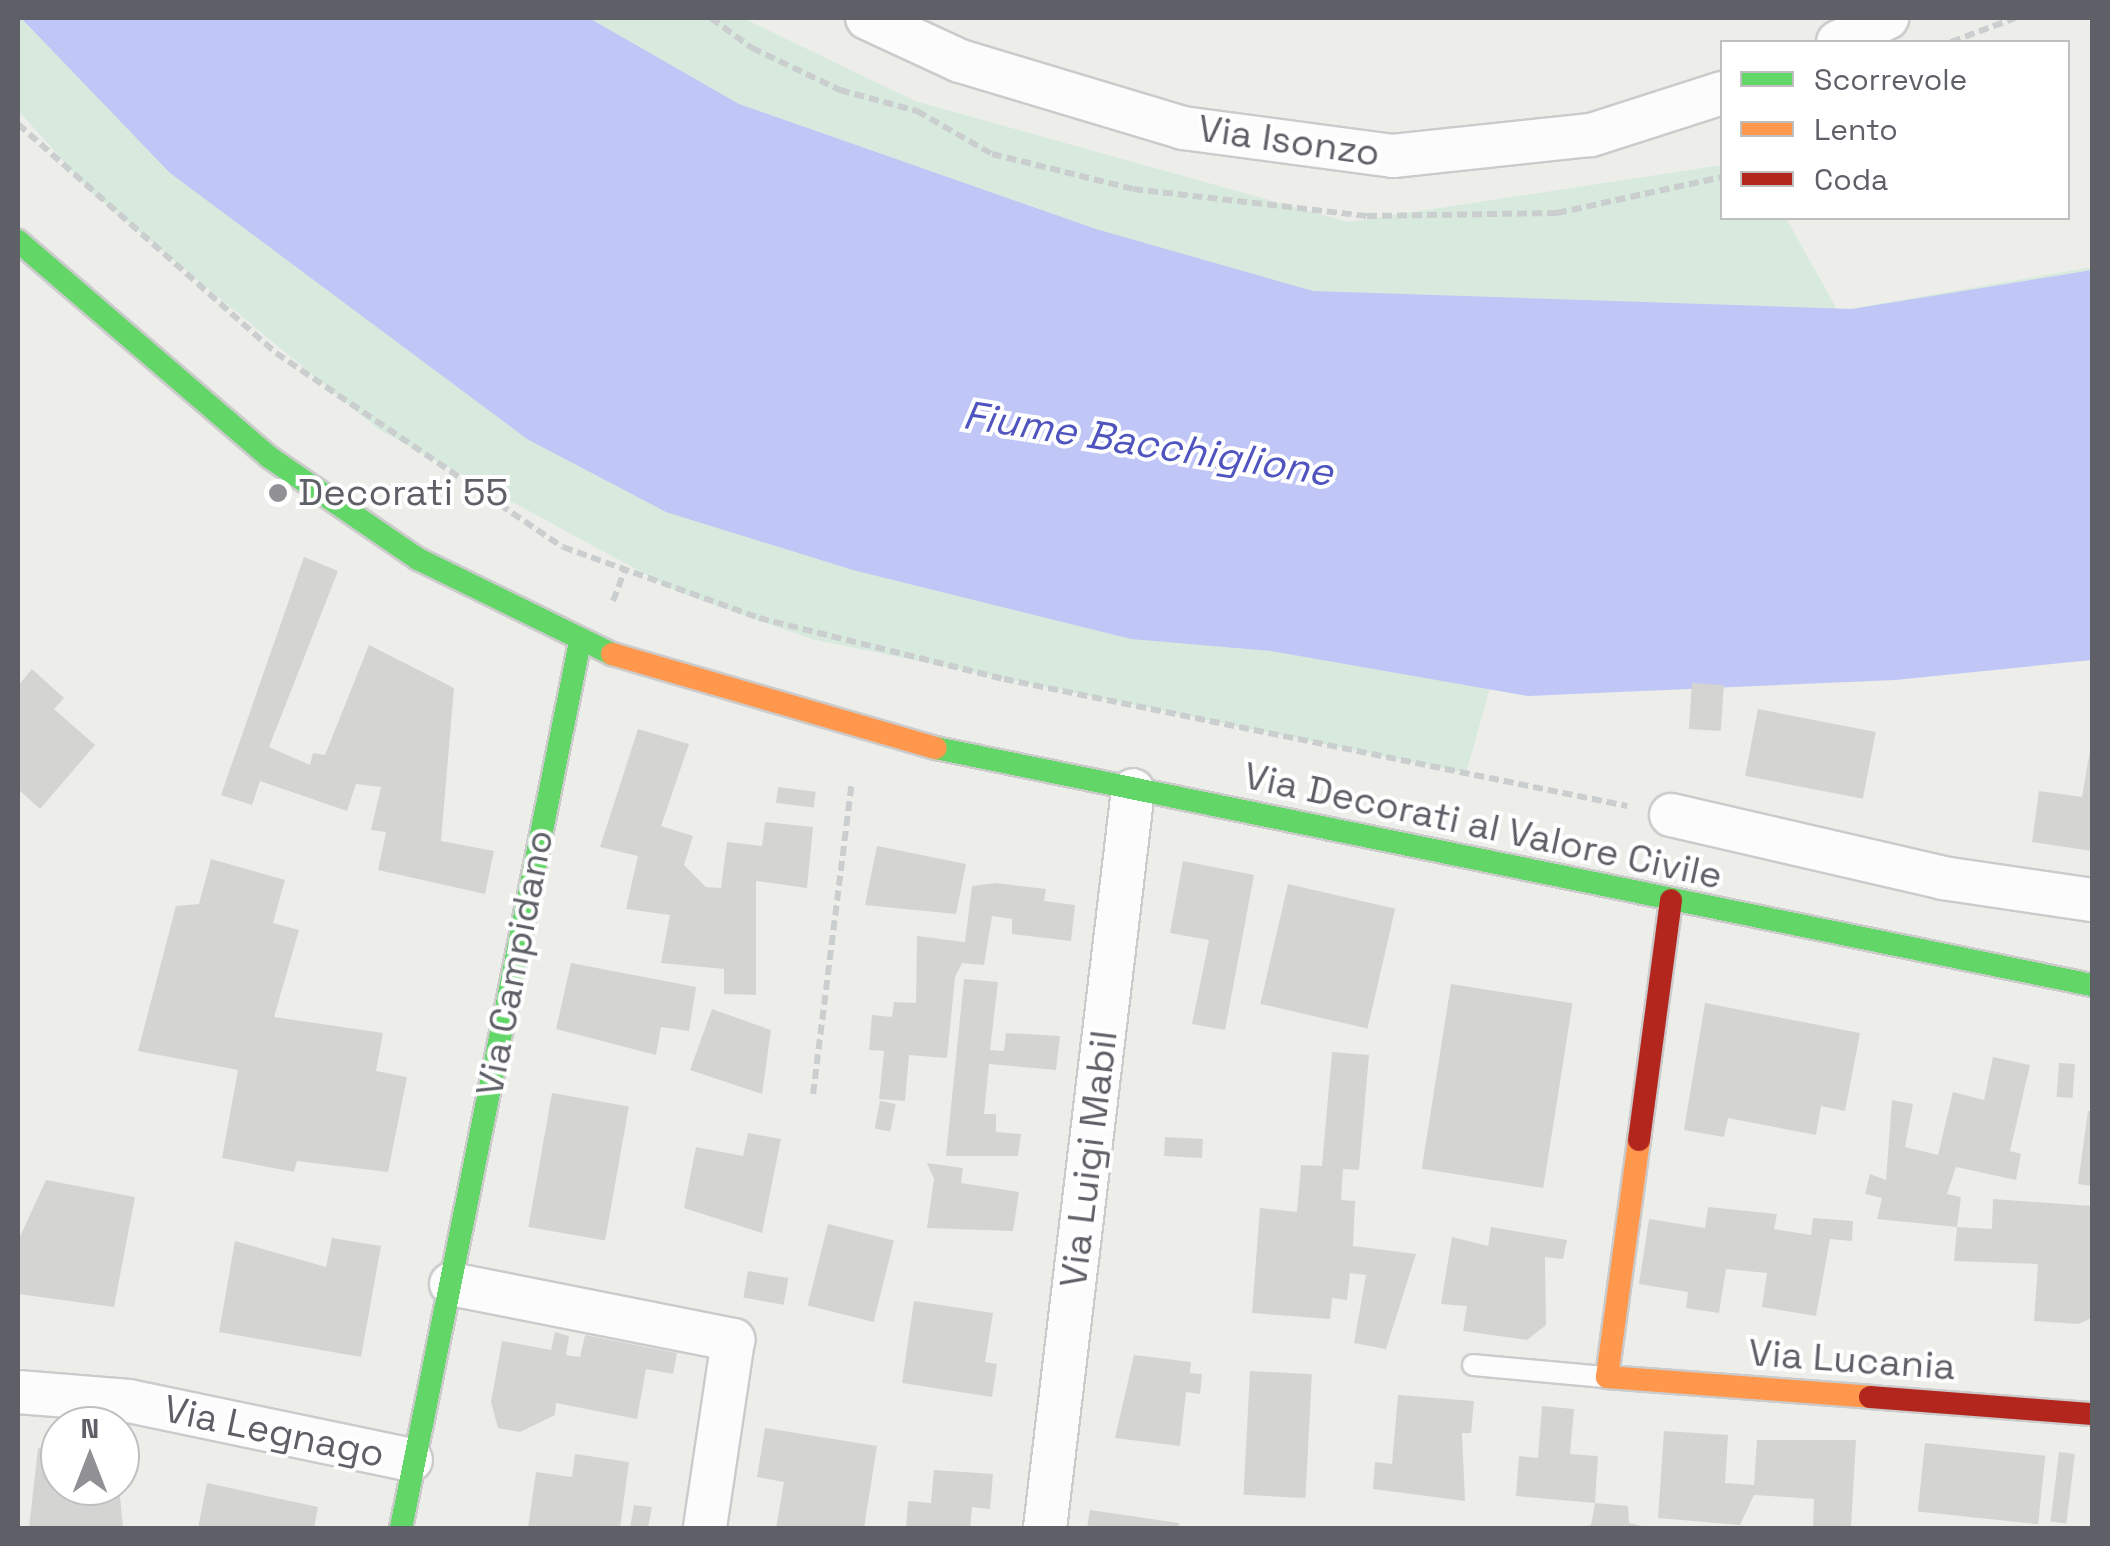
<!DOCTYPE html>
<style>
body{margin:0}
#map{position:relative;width:2110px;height:1546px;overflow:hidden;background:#edeeea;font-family:"Space Grotesk",sans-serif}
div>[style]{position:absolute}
.green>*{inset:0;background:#d8eade}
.water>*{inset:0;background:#c0c7f6}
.building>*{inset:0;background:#d4d5d3;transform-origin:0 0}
.path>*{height:6px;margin-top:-3px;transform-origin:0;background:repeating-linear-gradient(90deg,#cacece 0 10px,transparent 0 15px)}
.roads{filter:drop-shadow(2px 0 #cbcbcc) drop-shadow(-2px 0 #cbcbcc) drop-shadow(0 2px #cbcbcc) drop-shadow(0 -2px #cbcbcc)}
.lane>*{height:20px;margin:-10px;padding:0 10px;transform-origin:10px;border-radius:10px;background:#fcfcfc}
.street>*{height:42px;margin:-21px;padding:0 21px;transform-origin:21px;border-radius:21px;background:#fcfcfc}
.fast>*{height:22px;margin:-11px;padding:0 11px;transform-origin:11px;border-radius:11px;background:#63d668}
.slow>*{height:22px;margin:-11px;padding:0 11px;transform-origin:11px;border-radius:11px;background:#ff974d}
.jam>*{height:22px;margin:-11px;padding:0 11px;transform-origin:11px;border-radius:11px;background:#b3261e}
.dots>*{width:28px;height:28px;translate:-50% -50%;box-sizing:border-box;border:5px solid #fff;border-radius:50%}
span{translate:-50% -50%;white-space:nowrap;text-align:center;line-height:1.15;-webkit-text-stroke:8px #fff;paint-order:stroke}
.street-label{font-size:38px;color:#5f5f67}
.poi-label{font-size:38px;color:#5f5f67}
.left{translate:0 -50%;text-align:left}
.water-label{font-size:40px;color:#4f54bf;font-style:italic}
.frame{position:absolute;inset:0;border:20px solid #5f5f67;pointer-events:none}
.legend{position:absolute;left:1720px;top:40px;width:350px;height:180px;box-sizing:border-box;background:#fff;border:2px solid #bfbfc2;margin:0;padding:12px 18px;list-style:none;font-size:30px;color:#5f5f67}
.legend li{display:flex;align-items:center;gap:20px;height:50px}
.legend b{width:50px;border:2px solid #bfbfc2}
.north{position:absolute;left:40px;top:1406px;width:100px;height:100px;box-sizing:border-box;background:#fff;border:2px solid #bfbfc2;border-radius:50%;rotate:0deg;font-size:28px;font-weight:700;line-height:40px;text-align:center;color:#5f5f67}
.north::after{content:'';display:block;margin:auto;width:35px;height:45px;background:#919195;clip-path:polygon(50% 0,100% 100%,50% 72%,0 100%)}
</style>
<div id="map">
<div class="green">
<div style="clip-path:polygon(18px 18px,743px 18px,915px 101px,1348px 222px,1722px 165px,1722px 218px,1786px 218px,1838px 311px,2092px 267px,2092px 636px,1494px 674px,1466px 773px,811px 639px,676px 591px,378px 429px,89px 190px,18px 110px)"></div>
</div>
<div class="water">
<div style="clip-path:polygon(21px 18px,589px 18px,739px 104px,1096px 229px,1313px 291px,1852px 309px,2092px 270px,2092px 660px,1895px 680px,1528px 696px,1271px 651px,1131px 639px,853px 570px,666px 512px,527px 439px,170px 173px)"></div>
</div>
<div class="building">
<div style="clip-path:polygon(304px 557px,338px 571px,269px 747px,310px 765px,313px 753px,325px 755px,369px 645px,454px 688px,441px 841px,494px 851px,485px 894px,378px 870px,386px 832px,371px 830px,381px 787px,356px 784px,347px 811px,260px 781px,252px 805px,221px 795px)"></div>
<div style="clip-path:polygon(32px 669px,64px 698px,54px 709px,95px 745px,40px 809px,18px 789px,18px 686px)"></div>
<div style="left:1692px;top:683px;width:32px;height:46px;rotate:4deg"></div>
<div style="left:1758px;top:709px;width:120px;height:68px;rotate:11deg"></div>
<div style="clip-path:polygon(638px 729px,689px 744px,661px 826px,693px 836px,684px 865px,706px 887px,721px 888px,727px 842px,762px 846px,765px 822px,813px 827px,807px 888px,756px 881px,756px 995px,724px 994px,724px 969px,661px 963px,670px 915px,626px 909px,638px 856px,600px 847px)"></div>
<div style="clip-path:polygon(2092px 739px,2092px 851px,2032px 842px,2039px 791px,2082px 797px)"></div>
<div style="left:778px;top:787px;width:38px;height:16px;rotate:7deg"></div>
<div style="clip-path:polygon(877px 846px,966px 864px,956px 914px,865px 905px)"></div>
<div style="clip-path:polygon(211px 859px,285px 880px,273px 923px,299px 930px,274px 1017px,383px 1033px,376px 1071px,407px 1077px,388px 1172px,297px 1161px,294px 1172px,222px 1158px,238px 1070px,138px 1051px,176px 906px,199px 904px)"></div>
<div style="clip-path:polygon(1183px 861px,1254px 875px,1225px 1030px,1192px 1024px,1209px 940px,1170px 933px)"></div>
<div style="clip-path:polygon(996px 883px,1046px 889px,1044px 901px,1075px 905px,1071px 941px,1012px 934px,1012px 919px,992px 916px,984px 965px,962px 963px,955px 977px,947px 1058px,909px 1055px,905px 1101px,879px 1099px,884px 1051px,869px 1050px,872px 1015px,892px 1017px,894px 1002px,916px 1003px,917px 936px,965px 942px,972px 886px)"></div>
<div style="left:1288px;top:884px;width:110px;height:123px;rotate:13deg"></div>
<div style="clip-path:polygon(571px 963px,696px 987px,689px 1031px,661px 1027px,656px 1055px,556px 1029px)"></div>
<div style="clip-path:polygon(964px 979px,998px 982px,990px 1050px,1004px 1051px,1006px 1033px,1060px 1036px,1056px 1070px,989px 1064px,984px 1114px,996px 1114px,996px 1132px,1021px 1134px,1018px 1156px,946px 1156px)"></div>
<div style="left:1451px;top:984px;width:123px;height:187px;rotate:9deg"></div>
<div style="clip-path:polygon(1705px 1003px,1860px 1033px,1845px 1111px,1821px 1106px,1816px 1135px,1728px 1118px,1724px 1137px,1684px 1130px)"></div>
<div style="clip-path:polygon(712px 1009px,771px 1030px,762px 1094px,690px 1070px)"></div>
<div style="clip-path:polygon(1332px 1052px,1369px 1055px,1359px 1170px,1343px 1169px,1341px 1200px,1355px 1201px,1353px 1246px,1416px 1254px,1386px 1349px,1354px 1343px,1366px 1275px,1350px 1273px,1347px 1300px,1332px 1298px,1330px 1319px,1252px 1313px,1260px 1208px,1297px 1212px,1301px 1165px,1322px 1166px)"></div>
<div style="clip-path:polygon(1993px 1057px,2030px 1065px,2010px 1151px,2021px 1154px,2016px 1180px,1956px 1167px,1947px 1194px,1961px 1197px,1957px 1227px,1992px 1229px,1993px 1199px,2092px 1206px,2092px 1318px,2078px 1324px,2034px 1321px,2038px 1264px,1954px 1261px,1957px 1227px,1877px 1219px,1882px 1198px,1865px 1194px,1870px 1174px,1886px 1180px,1892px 1100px,1913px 1104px,1905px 1147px,1938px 1155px,1953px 1092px,1984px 1100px)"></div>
<div style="left:2059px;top:1063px;width:16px;height:34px;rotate:4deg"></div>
<div style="left:552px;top:1093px;width:78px;height:136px;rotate:10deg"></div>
<div style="left:880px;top:1101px;width:16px;height:28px;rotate:11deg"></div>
<div style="clip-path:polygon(2088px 1111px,2092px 1111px,2092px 1186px,2078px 1184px)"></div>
<div style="clip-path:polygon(748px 1133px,781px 1139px,762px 1233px,684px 1208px,696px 1147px,743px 1156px)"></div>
<div style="left:1165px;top:1137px;width:38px;height:19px;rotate:3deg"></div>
<div style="clip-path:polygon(927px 1163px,963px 1168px,961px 1183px,1019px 1192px,1013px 1231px,927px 1228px,934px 1179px)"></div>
<div style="clip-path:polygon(46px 1180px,135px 1197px,114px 1307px,18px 1294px,18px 1241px)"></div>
<div style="clip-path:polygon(1708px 1207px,1777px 1214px,1774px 1229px,1811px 1235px,1813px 1218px,1853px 1221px,1852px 1241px,1830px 1239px,1816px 1316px,1762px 1307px,1767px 1273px,1726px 1269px,1719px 1313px,1686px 1308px,1688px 1292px,1639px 1284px,1649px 1219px,1705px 1228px)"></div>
<div style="left:828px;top:1224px;width:68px;height:84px;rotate:14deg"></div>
<div style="clip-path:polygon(1491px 1227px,1567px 1240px,1563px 1259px,1545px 1257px,1546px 1325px,1527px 1340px,1463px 1331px,1467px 1306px,1441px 1304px,1452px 1237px,1488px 1246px)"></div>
<div style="clip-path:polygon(332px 1238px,381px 1246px,361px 1357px,219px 1332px,235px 1241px,326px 1267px)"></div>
<div style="left:748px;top:1271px;width:41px;height:27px;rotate:10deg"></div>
<div style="clip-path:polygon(914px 1301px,993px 1313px,985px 1362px,997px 1364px,992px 1397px,902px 1383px)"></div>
<div style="clip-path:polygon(555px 1332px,569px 1336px,566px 1355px,580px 1357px,585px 1335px,677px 1353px,673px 1374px,646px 1369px,637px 1419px,556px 1403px,555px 1415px,520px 1432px,498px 1428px,491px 1402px,502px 1341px,551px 1350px)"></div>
<div style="clip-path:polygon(1134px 1355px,1191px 1362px,1190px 1373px,1202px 1374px,1200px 1394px,1186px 1392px,1180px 1446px,1115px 1438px)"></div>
<div style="left:1250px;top:1371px;width:62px;height:124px;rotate:3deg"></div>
<div style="clip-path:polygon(1398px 1395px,1474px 1401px,1471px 1433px,1462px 1433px,1465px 1501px,1373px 1489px,1375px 1462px,1392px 1464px)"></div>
<div style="clip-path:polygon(1542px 1406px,1574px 1409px,1570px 1454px,1598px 1456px,1595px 1503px,1628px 1506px,1629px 1523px,1651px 1528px,1577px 1528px,1591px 1525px,1595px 1503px,1516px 1496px,1519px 1456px,1538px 1458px)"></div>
<div style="clip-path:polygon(765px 1428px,877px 1446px,864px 1528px,776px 1528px,784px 1482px,757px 1477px)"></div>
<div style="clip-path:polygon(1664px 1431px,1728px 1435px,1725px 1483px,1754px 1485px,1757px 1440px,1856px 1440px,1851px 1528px,1813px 1528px,1814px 1499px,1771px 1496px,1754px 1495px,1740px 1525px,1658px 1518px)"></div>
<div style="left:1925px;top:1443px;width:121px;height:69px;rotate:6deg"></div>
<div style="clip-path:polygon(38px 1448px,60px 1452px,60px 1486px,119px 1486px,123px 1528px,29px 1528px)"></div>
<div style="left:2059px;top:1452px;width:16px;height:70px;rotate:7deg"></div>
<div style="clip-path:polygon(575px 1454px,629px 1462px,620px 1528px,528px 1528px,536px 1472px,572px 1477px)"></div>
<div style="clip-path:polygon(934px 1470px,993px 1474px,990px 1509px,972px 1507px,970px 1528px,906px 1528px,908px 1501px,931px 1503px)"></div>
<div style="clip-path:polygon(207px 1483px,318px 1507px,314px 1528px,198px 1528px)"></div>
<div style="clip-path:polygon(634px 1505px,652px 1507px,648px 1528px,630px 1528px)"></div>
<div style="clip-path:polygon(1090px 1510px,1179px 1523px,1178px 1528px,1087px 1528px)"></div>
</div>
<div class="path">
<div style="left:711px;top:18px;width:51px;rotate:36.2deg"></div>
<div style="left:752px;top:48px;width:98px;rotate:25.5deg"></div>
<div style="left:840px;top:90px;width:80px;rotate:15.3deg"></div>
<div style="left:917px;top:111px;width:86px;rotate:29.8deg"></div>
<div style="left:992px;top:154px;width:145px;rotate:13.9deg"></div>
<div style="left:1133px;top:189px;width:236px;rotate:6.6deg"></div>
<div style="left:1367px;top:216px;width:190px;rotate:-0.9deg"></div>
<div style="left:1557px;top:213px;width:169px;rotate:-12.3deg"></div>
<div style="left:1951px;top:42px;width:68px;rotate:-20.6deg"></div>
<div style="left:18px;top:124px;width:345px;rotate:41.6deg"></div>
<div style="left:276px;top:353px;width:346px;rotate:34.1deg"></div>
<div style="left:563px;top:547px;width:208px;rotate:19.9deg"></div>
<div style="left:759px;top:618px;width:252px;rotate:14deg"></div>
<div style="left:1004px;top:679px;width:636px;rotate:11.52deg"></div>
<div style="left:613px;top:601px;width:33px;rotate:-69deg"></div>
<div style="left:813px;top:1094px;width:313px;rotate:-82.9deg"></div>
</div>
<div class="roads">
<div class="lane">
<div style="left:1473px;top:1365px;width:133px;rotate:5.2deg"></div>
</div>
<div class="street">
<div style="left:867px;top:18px;width:102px;rotate:24.8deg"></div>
<div style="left:960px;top:61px;width:233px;rotate:16.7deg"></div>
<div style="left:1183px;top:128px;width:212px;rotate:7.6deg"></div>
<div style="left:1393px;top:156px;width:199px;rotate:-6.1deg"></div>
<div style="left:1591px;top:135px;width:138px;rotate:-17.8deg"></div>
<div style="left:1838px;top:42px;width:55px;rotate:-26.1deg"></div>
<div style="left:1671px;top:815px;width:279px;rotate:13deg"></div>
<div style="left:1943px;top:878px;width:151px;rotate:8.4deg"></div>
<div style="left:451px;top:1284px;width:288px;rotate:11.2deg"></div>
<div style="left:733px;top:1340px;width:190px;rotate:98.5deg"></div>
<div style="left:18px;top:1392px;width:111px;rotate:4.6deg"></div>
<div style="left:129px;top:1401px;width:288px;rotate:11.8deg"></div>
<div style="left:1045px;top:1528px;width:743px;rotate:-83.2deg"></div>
</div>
<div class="fast">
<div style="left:18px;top:241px;width:331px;rotate:40.7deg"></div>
<div style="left:269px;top:457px;width:181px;rotate:34.4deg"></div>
<div style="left:418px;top:559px;width:216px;rotate:26.1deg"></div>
<div style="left:936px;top:748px;width:1180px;rotate:11.59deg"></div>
<div style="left:401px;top:1528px;width:904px;rotate:-78.58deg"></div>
</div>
<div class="slow">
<div style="left:612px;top:654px;width:337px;rotate:16.2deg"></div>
<div style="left:1639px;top:1140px;width:239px;rotate:97.7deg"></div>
<div style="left:1607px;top:1377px;width:264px;rotate:4.3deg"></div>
</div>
<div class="jam">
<div style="left:1639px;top:1140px;width:242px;rotate:-82.4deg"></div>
<div style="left:1870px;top:1397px;width:223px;rotate:4.4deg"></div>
</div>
</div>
<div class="dots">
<div style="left:278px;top:493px;background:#919195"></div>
</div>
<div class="street-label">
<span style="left:1289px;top:141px;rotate:8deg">Via Isonzo</span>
<span style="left:1483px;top:826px;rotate:12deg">Via Decorati al Valore Civile</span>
<span style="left:515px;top:963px;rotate:-79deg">Via Campidano</span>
<span style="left:1089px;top:1159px;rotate:-83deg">Via Luigi Mabil</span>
<span style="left:1852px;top:1360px;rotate:4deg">Via Lucania</span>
<span style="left:274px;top:1432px;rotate:12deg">Via Legnago</span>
</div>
<div class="poi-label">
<span class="left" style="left:298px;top:493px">Decorati 55</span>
</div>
<div class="water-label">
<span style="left:1148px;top:444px;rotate:9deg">Fiume Bacchiglione</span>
</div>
<div class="frame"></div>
<ul class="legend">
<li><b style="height:12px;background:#63d668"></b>Scorrevole</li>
<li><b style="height:12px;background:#ff974d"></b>Lento</li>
<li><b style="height:12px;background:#b3261e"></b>Coda</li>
</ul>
<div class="north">N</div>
</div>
